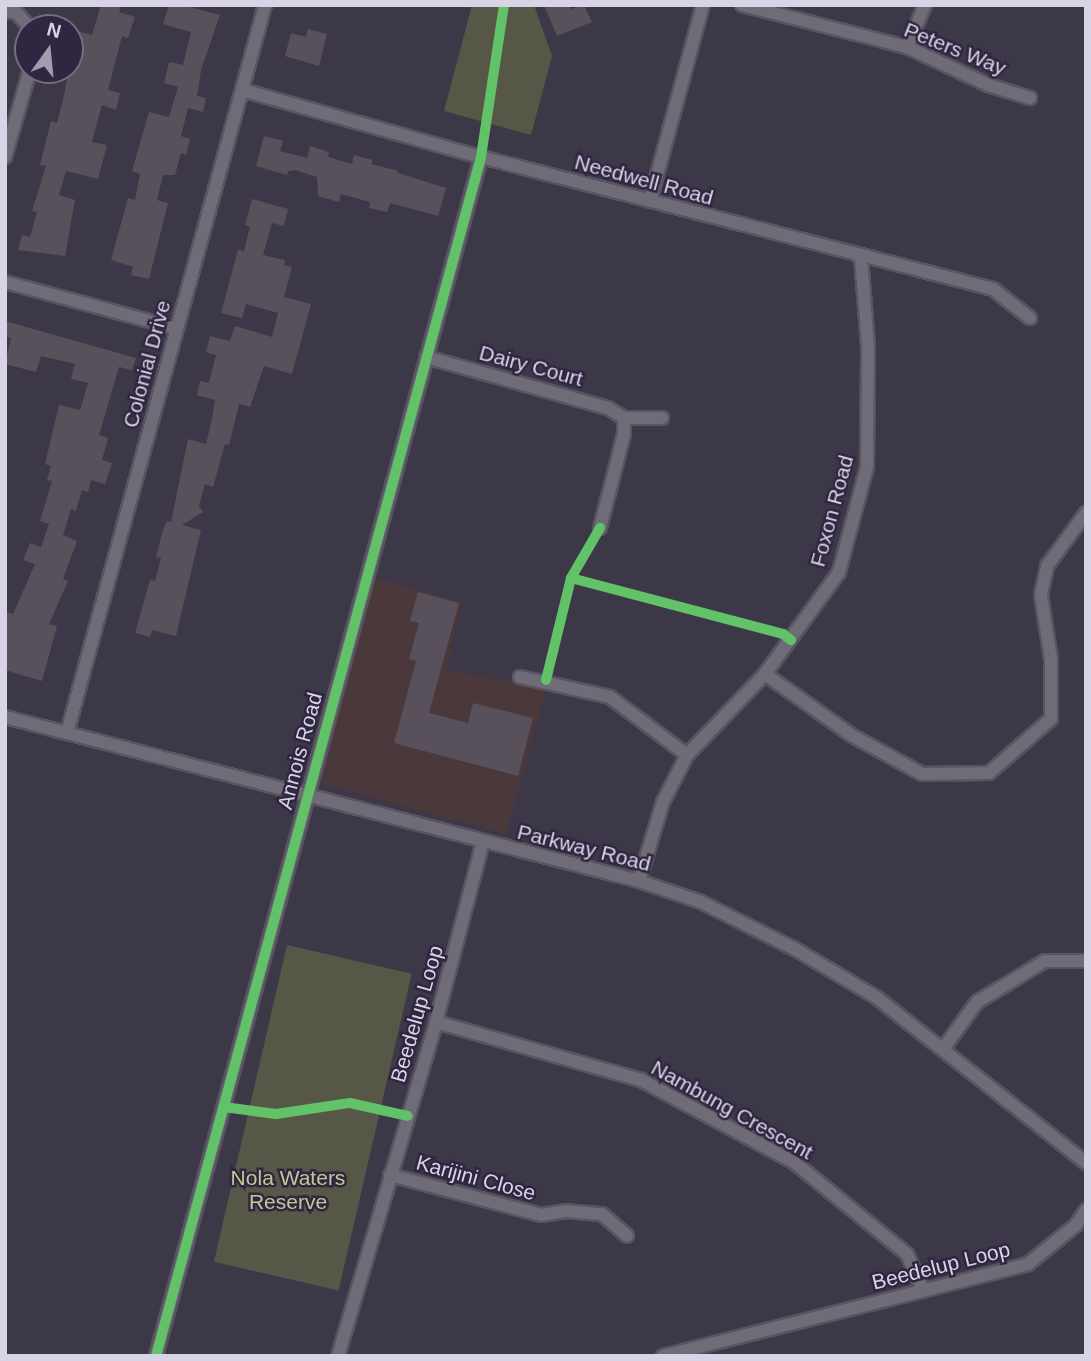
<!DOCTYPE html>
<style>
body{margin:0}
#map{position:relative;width:1091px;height:1361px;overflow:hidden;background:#3c3847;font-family:Helvetica,sans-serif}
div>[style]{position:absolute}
.commercial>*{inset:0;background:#4b383a}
.green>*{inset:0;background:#565747;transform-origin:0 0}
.building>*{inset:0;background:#58515b}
.roads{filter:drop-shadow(2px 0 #585461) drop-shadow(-2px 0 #585461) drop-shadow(0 2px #585461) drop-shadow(0 -2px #585461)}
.minor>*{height:12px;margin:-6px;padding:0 6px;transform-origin:6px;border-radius:6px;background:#6f6c77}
.cycleway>*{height:10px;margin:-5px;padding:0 5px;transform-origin:5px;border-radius:5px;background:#61c268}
span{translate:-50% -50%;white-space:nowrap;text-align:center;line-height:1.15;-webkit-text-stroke:5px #2f2742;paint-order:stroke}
.street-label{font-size:21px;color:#d8d4e5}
.park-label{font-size:21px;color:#c3c990}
.frame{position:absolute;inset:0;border:7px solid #d8d4e5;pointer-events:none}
.north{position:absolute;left:14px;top:14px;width:70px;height:70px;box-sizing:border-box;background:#2f2742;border:2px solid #736c83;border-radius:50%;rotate:15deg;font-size:19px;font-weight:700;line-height:28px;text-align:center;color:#d8d4e5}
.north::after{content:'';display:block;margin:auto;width:24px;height:32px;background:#a19dae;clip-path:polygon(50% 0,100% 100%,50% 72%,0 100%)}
</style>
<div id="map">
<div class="commercial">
<div style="clip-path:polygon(373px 577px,462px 602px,446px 669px,546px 689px,506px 834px,316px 782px)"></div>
</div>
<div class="green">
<div style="clip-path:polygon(472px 5px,534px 5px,552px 56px,531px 135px,444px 111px)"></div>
<div style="left:287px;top:945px;width:128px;height:325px;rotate:13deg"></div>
</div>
<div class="building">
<div style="clip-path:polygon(101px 5px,121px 5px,119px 12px,135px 17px,128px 38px,122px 36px,108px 90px,120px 93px,116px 110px,102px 105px,92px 142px,107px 145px,98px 179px,66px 171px,59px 195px,75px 200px,65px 256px,18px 250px,22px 235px,30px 237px,37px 212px,32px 211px,46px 166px,40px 165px,51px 121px,57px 123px,63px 100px,73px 50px,70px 49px,70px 43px,73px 30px,92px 35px)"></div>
<div style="clip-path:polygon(169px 5px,183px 5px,220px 15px,201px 70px,197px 96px,206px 98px,203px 112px,188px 108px,181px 136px,190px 139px,186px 155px,181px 153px,175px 175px,163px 175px,157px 200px,168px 203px,149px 279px,131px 275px,133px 267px,111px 260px,128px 198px,135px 200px,140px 174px,132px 171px,149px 112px,169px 117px,178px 87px,164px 83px,169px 62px,183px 65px,191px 32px,163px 24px)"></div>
<div style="clip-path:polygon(544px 5px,569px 5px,571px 9px,584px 5px,592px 22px,557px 36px)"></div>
<div style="clip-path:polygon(308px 29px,327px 34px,319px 66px,285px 56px,291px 33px,306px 37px)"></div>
<div style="clip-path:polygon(264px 136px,283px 141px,280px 151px,307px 158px,310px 146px,329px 152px,328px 157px,352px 164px,354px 155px,373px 160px,371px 164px,398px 171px,398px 173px,446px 188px,438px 216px,390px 203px,387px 212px,369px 208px,370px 202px,341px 194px,339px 202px,318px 196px,317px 177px,295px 170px,288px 171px,287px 175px,256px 166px)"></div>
<div style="clip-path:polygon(252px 199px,288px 209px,284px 226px,272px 223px,263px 255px,285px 260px,284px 265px,292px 267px,284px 297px,311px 304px,292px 374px,264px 366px,250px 407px,239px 404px,229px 445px,225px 444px,213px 487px,205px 484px,199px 506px,203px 512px,182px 525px,201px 530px,176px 636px,152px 630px,150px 637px,135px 633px,150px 580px,155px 581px,161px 558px,156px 557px,163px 530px,167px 521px,171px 522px,188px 439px,206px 444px,212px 419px,215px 400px,197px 395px,200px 381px,209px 383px,216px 355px,206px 352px,210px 336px,230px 341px,235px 326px,272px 337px,278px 313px,246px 304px,242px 318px,221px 313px,238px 250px,244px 251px,250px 227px,245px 225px)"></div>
<div style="clip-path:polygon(5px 321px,136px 358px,132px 370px,119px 367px,99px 435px,108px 438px,102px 460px,112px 463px,105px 484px,91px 480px,88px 492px,82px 490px,76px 511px,71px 509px,63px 535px,77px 541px,63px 579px,68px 581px,49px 624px,57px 626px,42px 681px,5px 670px,5px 612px,13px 614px,35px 564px,23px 560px,30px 543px,41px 547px,49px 524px,40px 521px,52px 481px,47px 480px,51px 466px,45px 464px,59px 405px,80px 410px,88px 383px,71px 379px,75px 364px,41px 356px,36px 372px,5px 364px,11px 338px,5px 337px)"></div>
<div style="clip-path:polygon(418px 592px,459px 603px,429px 713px,468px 723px,473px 703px,533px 718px,518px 776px,394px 743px,416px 661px,409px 659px,419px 623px,410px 621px)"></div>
</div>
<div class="roads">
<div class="minor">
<div style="left:742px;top:5px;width:170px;rotate:14.3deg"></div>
<div style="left:907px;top:47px;width:89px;rotate:25.1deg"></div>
<div style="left:988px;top:85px;width:44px;rotate:17.2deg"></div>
<div style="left:5px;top:11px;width:12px;rotate:9deg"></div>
<div style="left:17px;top:13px;width:20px;rotate:49deg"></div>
<div style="left:907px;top:47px;width:46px;rotate:-66.8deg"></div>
<div style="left:242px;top:90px;width:248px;rotate:15.7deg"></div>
<div style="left:481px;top:157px;width:529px;rotate:14.46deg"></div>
<div style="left:993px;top:289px;width:47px;rotate:38.1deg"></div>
<div style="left:5px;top:157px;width:91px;rotate:-74deg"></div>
<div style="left:650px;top:201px;width:203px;rotate:-74.9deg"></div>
<div style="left:5px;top:282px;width:177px;rotate:15.1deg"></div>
<div style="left:426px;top:357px;width:189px;rotate:15.7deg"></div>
<div style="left:608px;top:408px;width:19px;rotate:32deg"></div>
<div style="left:624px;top:418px;width:16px;rotate:90deg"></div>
<div style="left:624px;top:434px;width:97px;rotate:104.3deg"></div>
<div style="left:624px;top:418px;width:38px"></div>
<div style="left:765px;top:674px;width:105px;rotate:35.3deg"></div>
<div style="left:851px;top:735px;width:81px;rotate:28.8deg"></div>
<div style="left:922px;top:774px;width:67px;rotate:-0.9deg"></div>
<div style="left:989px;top:773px;width:82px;rotate:-41.1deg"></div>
<div style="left:1051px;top:719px;width:60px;rotate:-90deg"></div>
<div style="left:1051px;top:659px;width:65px;rotate:-98.9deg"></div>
<div style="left:1041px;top:595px;width:30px;rotate:-78deg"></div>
<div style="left:1047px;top:566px;width:66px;rotate:-53.7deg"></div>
<div style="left:520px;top:677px;width:92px;rotate:12.5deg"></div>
<div style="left:610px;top:697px;width:96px;rotate:37deg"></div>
<div style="left:5px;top:717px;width:655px;rotate:14.5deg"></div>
<div style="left:639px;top:881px;width:65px;rotate:18.7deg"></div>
<div style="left:701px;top:902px;width:105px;rotate:26.6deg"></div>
<div style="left:795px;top:949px;width:94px;rotate:30.7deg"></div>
<div style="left:876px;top:997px;width:268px;rotate:38.3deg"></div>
<div style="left:67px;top:733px;width:754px;rotate:-74.78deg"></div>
<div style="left:639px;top:881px;width:83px;rotate:-73.1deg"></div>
<div style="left:663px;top:802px;width:53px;rotate:-62.9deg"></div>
<div style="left:687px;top:755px;width:112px;rotate:-46.1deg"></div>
<div style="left:765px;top:674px;width:126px;rotate:-54deg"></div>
<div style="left:839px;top:572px;width:109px;rotate:-75.1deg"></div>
<div style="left:867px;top:467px;width:121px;rotate:-89.5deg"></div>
<div style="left:868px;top:346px;width:89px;rotate:-94.5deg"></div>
<div style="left:436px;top:1022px;width:213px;rotate:15.8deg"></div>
<div style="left:641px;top:1080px;width:175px;rotate:28.3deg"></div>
<div style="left:795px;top:1163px;width:144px;rotate:39.1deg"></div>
<div style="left:907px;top:1254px;width:39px;rotate:66deg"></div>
<div style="left:943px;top:1049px;width:58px;rotate:-54.1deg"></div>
<div style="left:977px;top:1002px;width:79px;rotate:-31.1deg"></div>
<div style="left:1045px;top:961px;width:41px"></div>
<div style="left:390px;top:1175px;width:156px;rotate:14.8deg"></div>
<div style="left:541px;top:1215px;width:24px;rotate:-9deg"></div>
<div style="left:565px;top:1211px;width:37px;rotate:5deg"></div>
<div style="left:602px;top:1214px;width:33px;rotate:41deg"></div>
<div style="left:156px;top:1356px;width:1242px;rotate:-74.83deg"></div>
<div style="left:338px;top:1356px;width:348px;rotate:-73.6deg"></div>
<div style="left:436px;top:1022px;width:186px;rotate:-75.4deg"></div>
<div style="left:663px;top:1356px;width:376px;rotate:-14.1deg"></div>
<div style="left:1028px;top:1264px;width:62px;rotate:-39.1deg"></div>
<div style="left:1076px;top:1225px;width:18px;rotate:-56deg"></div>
</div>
</div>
<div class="cycleway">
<div style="left:571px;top:578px;width:219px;rotate:14.8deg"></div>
<div style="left:783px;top:634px;width:10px;rotate:37deg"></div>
<div style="left:546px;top:680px;width:105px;rotate:-76.2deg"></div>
<div style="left:571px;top:578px;width:58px;rotate:-59.9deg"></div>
<div style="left:224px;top:1107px;width:52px;rotate:7.7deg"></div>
<div style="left:276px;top:1114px;width:75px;rotate:-8.5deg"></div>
<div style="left:350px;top:1103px;width:59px;rotate:12.6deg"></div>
<div style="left:156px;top:1356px;width:1242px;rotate:-74.83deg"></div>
<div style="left:481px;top:157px;width:154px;rotate:-81.4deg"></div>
</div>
<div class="street-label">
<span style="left:955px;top:49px;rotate:22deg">Peters Way</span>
<span style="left:644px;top:180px;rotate:15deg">Needwell Road</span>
<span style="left:147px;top:364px;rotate:-75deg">Colonial Drive</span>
<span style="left:531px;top:366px;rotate:15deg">Dairy Court</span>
<span style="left:832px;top:511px;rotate:-75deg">Foxon Road</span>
<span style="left:300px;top:751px;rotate:-75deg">Annois Road</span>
<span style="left:584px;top:848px;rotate:14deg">Parkway Road</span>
<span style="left:417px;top:1014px;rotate:-74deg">Beedelup Loop</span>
<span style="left:732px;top:1110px;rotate:29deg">Nambung Crescent</span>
<span style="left:476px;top:1178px;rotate:15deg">Karijini Close</span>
<span style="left:941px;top:1266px;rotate:-14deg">Beedelup Loop</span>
</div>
<div class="park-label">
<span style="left:288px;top:1190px">Nola Waters<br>Reserve</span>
</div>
<div class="frame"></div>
<div class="north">N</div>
</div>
